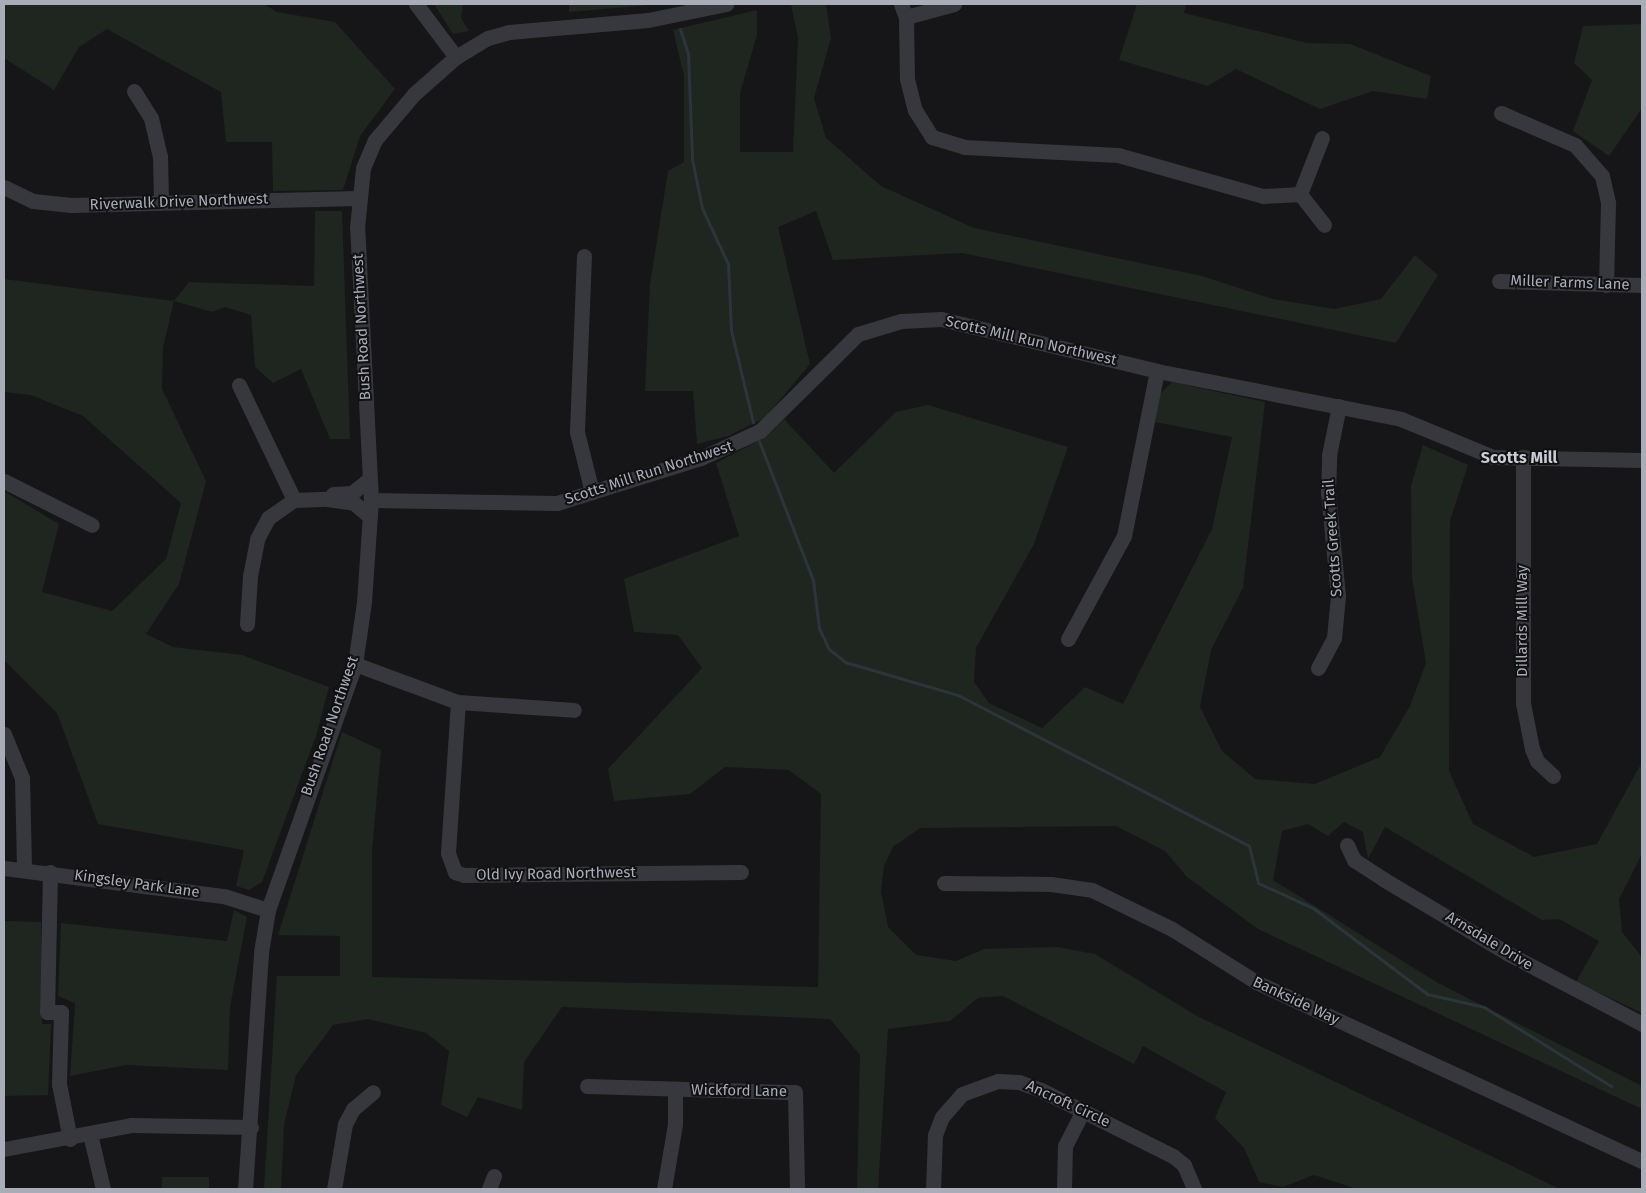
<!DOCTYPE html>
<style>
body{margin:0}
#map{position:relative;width:1646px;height:1193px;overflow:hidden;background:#161618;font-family:"Fira Sans",sans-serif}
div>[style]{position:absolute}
.green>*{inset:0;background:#1e261f;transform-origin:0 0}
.stream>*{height:3px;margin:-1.5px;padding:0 1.5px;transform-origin:1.5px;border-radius:1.5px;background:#2c353c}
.minor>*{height:15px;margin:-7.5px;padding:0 7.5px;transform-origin:7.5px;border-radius:7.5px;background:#37383d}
span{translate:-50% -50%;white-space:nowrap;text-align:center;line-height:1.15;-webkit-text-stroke:4px #111113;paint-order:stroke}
.street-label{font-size:15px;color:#a8adb8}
.neighbourhood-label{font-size:16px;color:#c9ccd4;font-weight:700}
.frame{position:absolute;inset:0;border:5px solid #a8adb8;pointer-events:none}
</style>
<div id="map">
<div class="green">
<div style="clip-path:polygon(4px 4px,264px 4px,277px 12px,335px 22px,395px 89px,360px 136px,343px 190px,273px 191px,272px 142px,226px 142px,221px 92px,107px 29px,79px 47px,54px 90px,4px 58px)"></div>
<div style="clip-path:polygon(434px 4px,463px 4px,461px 18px,469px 31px,453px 34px)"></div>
<div style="clip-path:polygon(569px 4px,662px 4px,569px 12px)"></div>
<div style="clip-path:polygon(791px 4px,826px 4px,831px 38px,814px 98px,826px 138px,881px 186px,974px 228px,1202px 276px,1273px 299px,1334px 309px,1381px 299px,1415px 255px,1438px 275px,1396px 343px,962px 253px,833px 260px,816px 211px,778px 227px,810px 364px,765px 418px,728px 436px,697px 444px,693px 391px,645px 391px,650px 284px,668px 171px,684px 162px,684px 76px,673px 30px,757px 10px,757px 35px,740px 93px,740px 152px,793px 152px,798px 38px)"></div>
<div style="clip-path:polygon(1137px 4px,1186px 4px,1184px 13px,1307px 43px,1350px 44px,1431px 76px,1427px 99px,1373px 91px,1320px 109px,1236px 69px,1208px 86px,1119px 60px)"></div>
<div style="clip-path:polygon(1642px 24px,1642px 108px,1609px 156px,1573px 131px,1592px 80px,1574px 63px,1583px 26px)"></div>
<div style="clip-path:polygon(315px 211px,342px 211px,350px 439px,330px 439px,301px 369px,273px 383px,255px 367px,251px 315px,225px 307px,212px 312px,174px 301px,163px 347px,162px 389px,206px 481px,179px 584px,146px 634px,173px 647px,242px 655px,329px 687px,316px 736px,262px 882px,249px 890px,236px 886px,244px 850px,98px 824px,57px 713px,4px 660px,4px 491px,59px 524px,42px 592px,112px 611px,166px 559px,181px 503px,83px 416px,31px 395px,4px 392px,4px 279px,174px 301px,189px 282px,314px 286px)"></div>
<div style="clip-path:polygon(1172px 382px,1265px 402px,1243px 588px,1211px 650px,1200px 707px,1222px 751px,1255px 779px,1315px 784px,1380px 757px,1410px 706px,1426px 663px,1412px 578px,1411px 486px,1423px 445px,1468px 465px,1450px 521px,1449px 771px,1473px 824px,1534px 857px,1597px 844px,1642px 762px,1642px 854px,1619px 899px,1622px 932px,1642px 957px,1642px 1013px,1576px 982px,1599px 941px,1559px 919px,1542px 920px,1385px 827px,1368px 859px,1363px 832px,1344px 822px,1328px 836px,1308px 824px,1282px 831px,1273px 880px,1438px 983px,1642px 1086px,1642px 1109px,1258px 929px,1187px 877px,1165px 851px,1116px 826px,920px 828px,893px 847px,884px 866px,881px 892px,888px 927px,916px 955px,956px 961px,984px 949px,1057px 947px,1095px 954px,1197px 1016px,1560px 1189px,1357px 1189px,1314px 1175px,1283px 1187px,1259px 1182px,1244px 1148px,1215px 1118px,1226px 1092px,1143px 1046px,1134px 1064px,1003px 996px,978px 998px,950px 1021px,888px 1029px,878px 1189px,857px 1189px,860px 1055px,830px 1019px,562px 1007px,524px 1062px,522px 1110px,478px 1097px,467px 1117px,441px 1105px,449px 1051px,426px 1033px,368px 1019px,333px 1025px,296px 1075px,284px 1125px,281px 1189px,264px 1189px,277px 976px,340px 976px,340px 936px,278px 935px,342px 732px,381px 750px,372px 851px,372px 977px,818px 987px,821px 794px,789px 770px,725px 767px,690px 794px,614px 801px,608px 769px,702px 668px,678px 635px,634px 632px,624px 579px,739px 536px,716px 463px,766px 437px,784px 419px,834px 473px,896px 412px,928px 405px,1068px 447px,1034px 544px,976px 648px,974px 682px,989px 703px,1042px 728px,1085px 687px,1123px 704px,1212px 529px,1232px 437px,1155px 422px,1160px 394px)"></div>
<div style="clip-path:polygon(234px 910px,247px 917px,230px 1007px,228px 1070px,126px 1065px,70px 1076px,75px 1003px,58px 996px,61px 923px,227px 941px)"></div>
<div style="clip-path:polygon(4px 921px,41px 922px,42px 1024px,51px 1024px,48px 1095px,4px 1096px)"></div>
<div style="left:209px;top:1177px;width:12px;height:47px;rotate:90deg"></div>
</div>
<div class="stream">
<div style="left:680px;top:29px;width:25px;rotate:72deg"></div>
<div style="left:688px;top:53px;width:106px;rotate:87.8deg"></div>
<div style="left:692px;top:159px;width:50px;rotate:78.5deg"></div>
<div style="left:702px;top:208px;width:62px;rotate:65.1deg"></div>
<div style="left:728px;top:264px;width:66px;rotate:87.4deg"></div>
<div style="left:731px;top:330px;width:95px;rotate:76.6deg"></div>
<div style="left:759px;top:441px;width:149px;rotate:68.8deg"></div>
<div style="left:813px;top:580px;width:48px;rotate:82.9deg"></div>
<div style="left:819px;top:628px;width:23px;rotate:65deg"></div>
<div style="left:829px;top:649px;width:21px;rotate:39deg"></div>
<div style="left:845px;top:662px;width:118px;rotate:16.3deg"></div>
<div style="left:958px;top:695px;width:328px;rotate:27.4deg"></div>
<div style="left:1249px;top:846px;width:38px;rotate:76deg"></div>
<div style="left:1258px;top:883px;width:60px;rotate:24.4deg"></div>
<div style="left:1313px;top:908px;width:143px;rotate:37deg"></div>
<div style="left:1427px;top:994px;width:58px;rotate:12.8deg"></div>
<div style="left:1484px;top:1007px;width:150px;rotate:31.9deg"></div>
</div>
<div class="minor">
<div style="left:416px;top:4px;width:66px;rotate:53deg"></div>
<div style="left:901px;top:4px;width:14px;rotate:69deg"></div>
<div style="left:906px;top:17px;width:62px;rotate:89.1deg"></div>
<div style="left:907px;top:79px;width:32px;rotate:76deg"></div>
<div style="left:915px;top:110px;width:32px;rotate:58deg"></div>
<div style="left:932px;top:137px;width:34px;rotate:17deg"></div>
<div style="left:964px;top:147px;width:154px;rotate:3deg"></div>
<div style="left:1118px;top:155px;width:151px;rotate:15.8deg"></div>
<div style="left:1263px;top:196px;width:37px;rotate:-3deg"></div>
<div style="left:1300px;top:194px;width:60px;rotate:-68.6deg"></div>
<div style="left:906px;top:17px;width:50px;rotate:-15.2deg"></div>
<div style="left:134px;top:91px;width:32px;rotate:58deg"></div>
<div style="left:151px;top:118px;width:39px;rotate:77deg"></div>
<div style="left:160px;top:156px;width:45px;rotate:88.7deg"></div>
<div style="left:1501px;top:113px;width:81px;rotate:23.4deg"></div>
<div style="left:1575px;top:145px;width:41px;rotate:48.9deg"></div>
<div style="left:1602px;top:176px;width:28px;rotate:77deg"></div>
<div style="left:1608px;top:203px;width:82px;rotate:91.4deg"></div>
<div style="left:4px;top:187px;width:32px;rotate:26deg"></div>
<div style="left:33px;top:201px;width:38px;rotate:6deg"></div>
<div style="left:71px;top:205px;width:287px;rotate:-1.4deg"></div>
<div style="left:1300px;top:194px;width:39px;rotate:52deg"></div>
<div style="left:584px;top:256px;width:176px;rotate:92.3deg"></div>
<div style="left:577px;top:432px;width:62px;rotate:76deg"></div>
<div style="left:1499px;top:281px;width:143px;rotate:1.6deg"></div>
<div style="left:239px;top:385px;width:127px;rotate:64.4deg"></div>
<div style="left:1523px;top:457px;width:246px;rotate:90deg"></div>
<div style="left:1523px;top:703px;width:47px;rotate:78.9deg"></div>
<div style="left:1532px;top:749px;width:13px;rotate:67deg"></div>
<div style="left:1537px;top:761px;width:22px;rotate:43deg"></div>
<div style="left:4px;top:481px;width:98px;rotate:26.6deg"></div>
<div style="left:333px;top:494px;width:19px;rotate:-3deg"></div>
<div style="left:352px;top:493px;width:22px;rotate:-39deg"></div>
<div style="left:371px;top:500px;width:186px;rotate:0.9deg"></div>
<div style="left:557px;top:503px;width:151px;rotate:-17.4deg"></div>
<div style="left:701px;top:458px;width:65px;rotate:-24.6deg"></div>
<div style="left:760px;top:431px;width:138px;rotate:-44.7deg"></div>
<div style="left:858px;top:334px;width:45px;rotate:-16.8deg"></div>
<div style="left:901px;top:321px;width:40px;rotate:-2.9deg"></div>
<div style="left:941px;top:319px;width:222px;rotate:13.5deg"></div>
<div style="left:1157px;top:371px;width:249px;rotate:11.1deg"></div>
<div style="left:1401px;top:419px;width:100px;rotate:22.4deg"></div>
<div style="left:1493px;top:457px;width:149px;rotate:1.2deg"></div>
<div style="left:247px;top:624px;width:48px;rotate:-86.4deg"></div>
<div style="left:250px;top:576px;width:38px;rotate:-79deg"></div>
<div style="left:257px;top:539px;width:24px;rotate:-62deg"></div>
<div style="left:268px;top:518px;width:32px;rotate:-35deg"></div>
<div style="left:294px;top:500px;width:33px;rotate:-2deg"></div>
<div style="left:327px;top:499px;width:27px;rotate:8deg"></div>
<div style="left:354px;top:503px;width:21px;rotate:41deg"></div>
<div style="left:1068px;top:639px;width:117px;rotate:-61.5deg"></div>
<div style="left:1124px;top:536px;width:168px;rotate:-78.7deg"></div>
<div style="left:355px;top:664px;width:110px;rotate:20.3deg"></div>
<div style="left:458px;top:702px;width:116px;rotate:3.9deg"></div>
<div style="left:1318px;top:668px;width:34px;rotate:-62deg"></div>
<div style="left:1334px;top:638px;width:42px;rotate:-84.6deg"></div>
<div style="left:1338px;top:596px;width:104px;rotate:-95.5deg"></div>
<div style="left:1328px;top:492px;width:37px;rotate:-88deg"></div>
<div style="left:1329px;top:455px;width:50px;rotate:-78.5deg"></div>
<div style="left:458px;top:702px;width:151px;rotate:93.8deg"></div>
<div style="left:448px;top:853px;width:20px;rotate:70deg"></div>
<div style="left:455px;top:872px;width:9px;rotate:18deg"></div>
<div style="left:464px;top:875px;width:277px;rotate:-0.6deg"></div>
<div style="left:4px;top:734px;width:48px;rotate:67.8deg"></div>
<div style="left:22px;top:778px;width:90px;rotate:88.7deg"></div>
<div style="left:1347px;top:845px;width:17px;rotate:65deg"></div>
<div style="left:1354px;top:860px;width:35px;rotate:33deg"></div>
<div style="left:1383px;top:879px;width:144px;rotate:30.8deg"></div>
<div style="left:1507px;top:953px;width:153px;rotate:27.7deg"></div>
<div style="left:4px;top:868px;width:222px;rotate:7.3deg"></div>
<div style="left:224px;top:896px;width:46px;rotate:17.7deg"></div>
<div style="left:50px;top:872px;width:140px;rotate:91.2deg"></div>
<div style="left:47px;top:1012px;width:14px"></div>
<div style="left:61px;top:1012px;width:72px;rotate:91.6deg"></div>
<div style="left:59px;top:1084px;width:56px;rotate:78.7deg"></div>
<div style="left:944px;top:883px;width:107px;rotate:0.5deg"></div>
<div style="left:1051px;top:884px;width:41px;rotate:8.3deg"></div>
<div style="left:1092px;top:890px;width:89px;rotate:26deg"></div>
<div style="left:1172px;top:929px;width:99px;rotate:32.2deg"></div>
<div style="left:1256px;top:982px;width:425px;rotate:24.9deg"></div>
<div style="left:587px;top:1086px;width:208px;rotate:1.7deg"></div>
<div style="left:795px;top:1092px;width:97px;rotate:88.8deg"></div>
<div style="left:90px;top:1134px;width:57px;rotate:76.7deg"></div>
<div style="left:4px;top:1149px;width:129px;rotate:-10.7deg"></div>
<div style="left:131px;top:1125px;width:120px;rotate:1deg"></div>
<div style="left:245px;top:1189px;width:238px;rotate:-86.1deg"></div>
<div style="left:261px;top:952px;width:43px;rotate:-80.5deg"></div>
<div style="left:268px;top:910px;width:261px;rotate:-70.5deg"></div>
<div style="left:355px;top:664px;width:63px;rotate:-81.7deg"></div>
<div style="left:364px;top:602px;width:102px;rotate:-86.1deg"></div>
<div style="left:371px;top:500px;width:272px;rotate:-92.9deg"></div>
<div style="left:357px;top:228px;width:60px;rotate:-84.3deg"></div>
<div style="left:363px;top:168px;width:30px;rotate:-67deg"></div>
<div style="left:375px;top:140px;width:60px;rotate:-49.7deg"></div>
<div style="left:414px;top:94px;width:56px;rotate:-41.4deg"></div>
<div style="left:456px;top:57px;width:37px;rotate:-31deg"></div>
<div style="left:488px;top:38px;width:22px;rotate:-16deg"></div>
<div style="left:509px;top:32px;width:140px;rotate:-4.9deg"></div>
<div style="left:648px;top:20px;width:80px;rotate:-11.6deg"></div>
<div style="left:334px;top:1189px;width:66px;rotate:-80.4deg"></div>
<div style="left:345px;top:1124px;width:17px;rotate:-62deg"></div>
<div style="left:353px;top:1109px;width:26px;rotate:-40deg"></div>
<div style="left:489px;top:1189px;width:14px;rotate:-69deg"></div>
<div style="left:664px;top:1189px;width:66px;rotate:-80.4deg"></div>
<div style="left:675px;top:1124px;width:34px;rotate:-90deg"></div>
<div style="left:933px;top:1189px;width:54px;rotate:-87.9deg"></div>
<div style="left:935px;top:1135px;width:19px;rotate:-69deg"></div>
<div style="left:942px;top:1117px;width:30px;rotate:-49deg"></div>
<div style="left:962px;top:1094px;width:38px;rotate:-20deg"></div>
<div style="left:998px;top:1081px;width:21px;rotate:3deg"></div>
<div style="left:1019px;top:1082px;width:23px;rotate:20deg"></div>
<div style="left:1041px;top:1090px;width:148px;rotate:26.6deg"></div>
<div style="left:1173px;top:1156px;width:14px;rotate:39deg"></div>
<div style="left:1184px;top:1165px;width:26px;rotate:67deg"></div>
<div style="left:1064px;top:1189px;width:43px;rotate:-88.7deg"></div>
<div style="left:1065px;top:1146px;width:38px;rotate:-63deg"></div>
</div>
<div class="street-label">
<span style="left:179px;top:202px;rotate:-2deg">Riverwalk Drive Northwest</span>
<span style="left:1570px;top:283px;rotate:2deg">Miller Farms Lane</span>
<span style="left:362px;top:327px;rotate:-93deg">Bush Road Northwest</span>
<span style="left:1031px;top:341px;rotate:13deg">Scotts Mill Run Northwest</span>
<span style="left:649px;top:473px;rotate:-18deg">Scotts Mill Run Northwest</span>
<span style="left:1333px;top:538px;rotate:-94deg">Scotts Greek Trail</span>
<span style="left:1523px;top:621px;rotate:-90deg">Dillards Mill Way</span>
<span style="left:330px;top:726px;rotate:-71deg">Bush Road Northwest</span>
<span style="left:556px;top:874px;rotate:-1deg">Old Ivy Road Northwest</span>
<span style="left:137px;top:884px;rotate:8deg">Kingsley Park Lane</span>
<span style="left:1489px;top:941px;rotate:31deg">Arnsdale Drive</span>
<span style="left:1296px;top:1001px;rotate:25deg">Bankside Way</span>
<span style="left:739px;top:1091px;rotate:1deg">Wickford Lane</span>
<span style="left:1068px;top:1104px;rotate:25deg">Ancroft Circle</span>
</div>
<div class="neighbourhood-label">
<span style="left:1519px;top:458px">Scotts Mill</span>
</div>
<div class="frame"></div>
</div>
